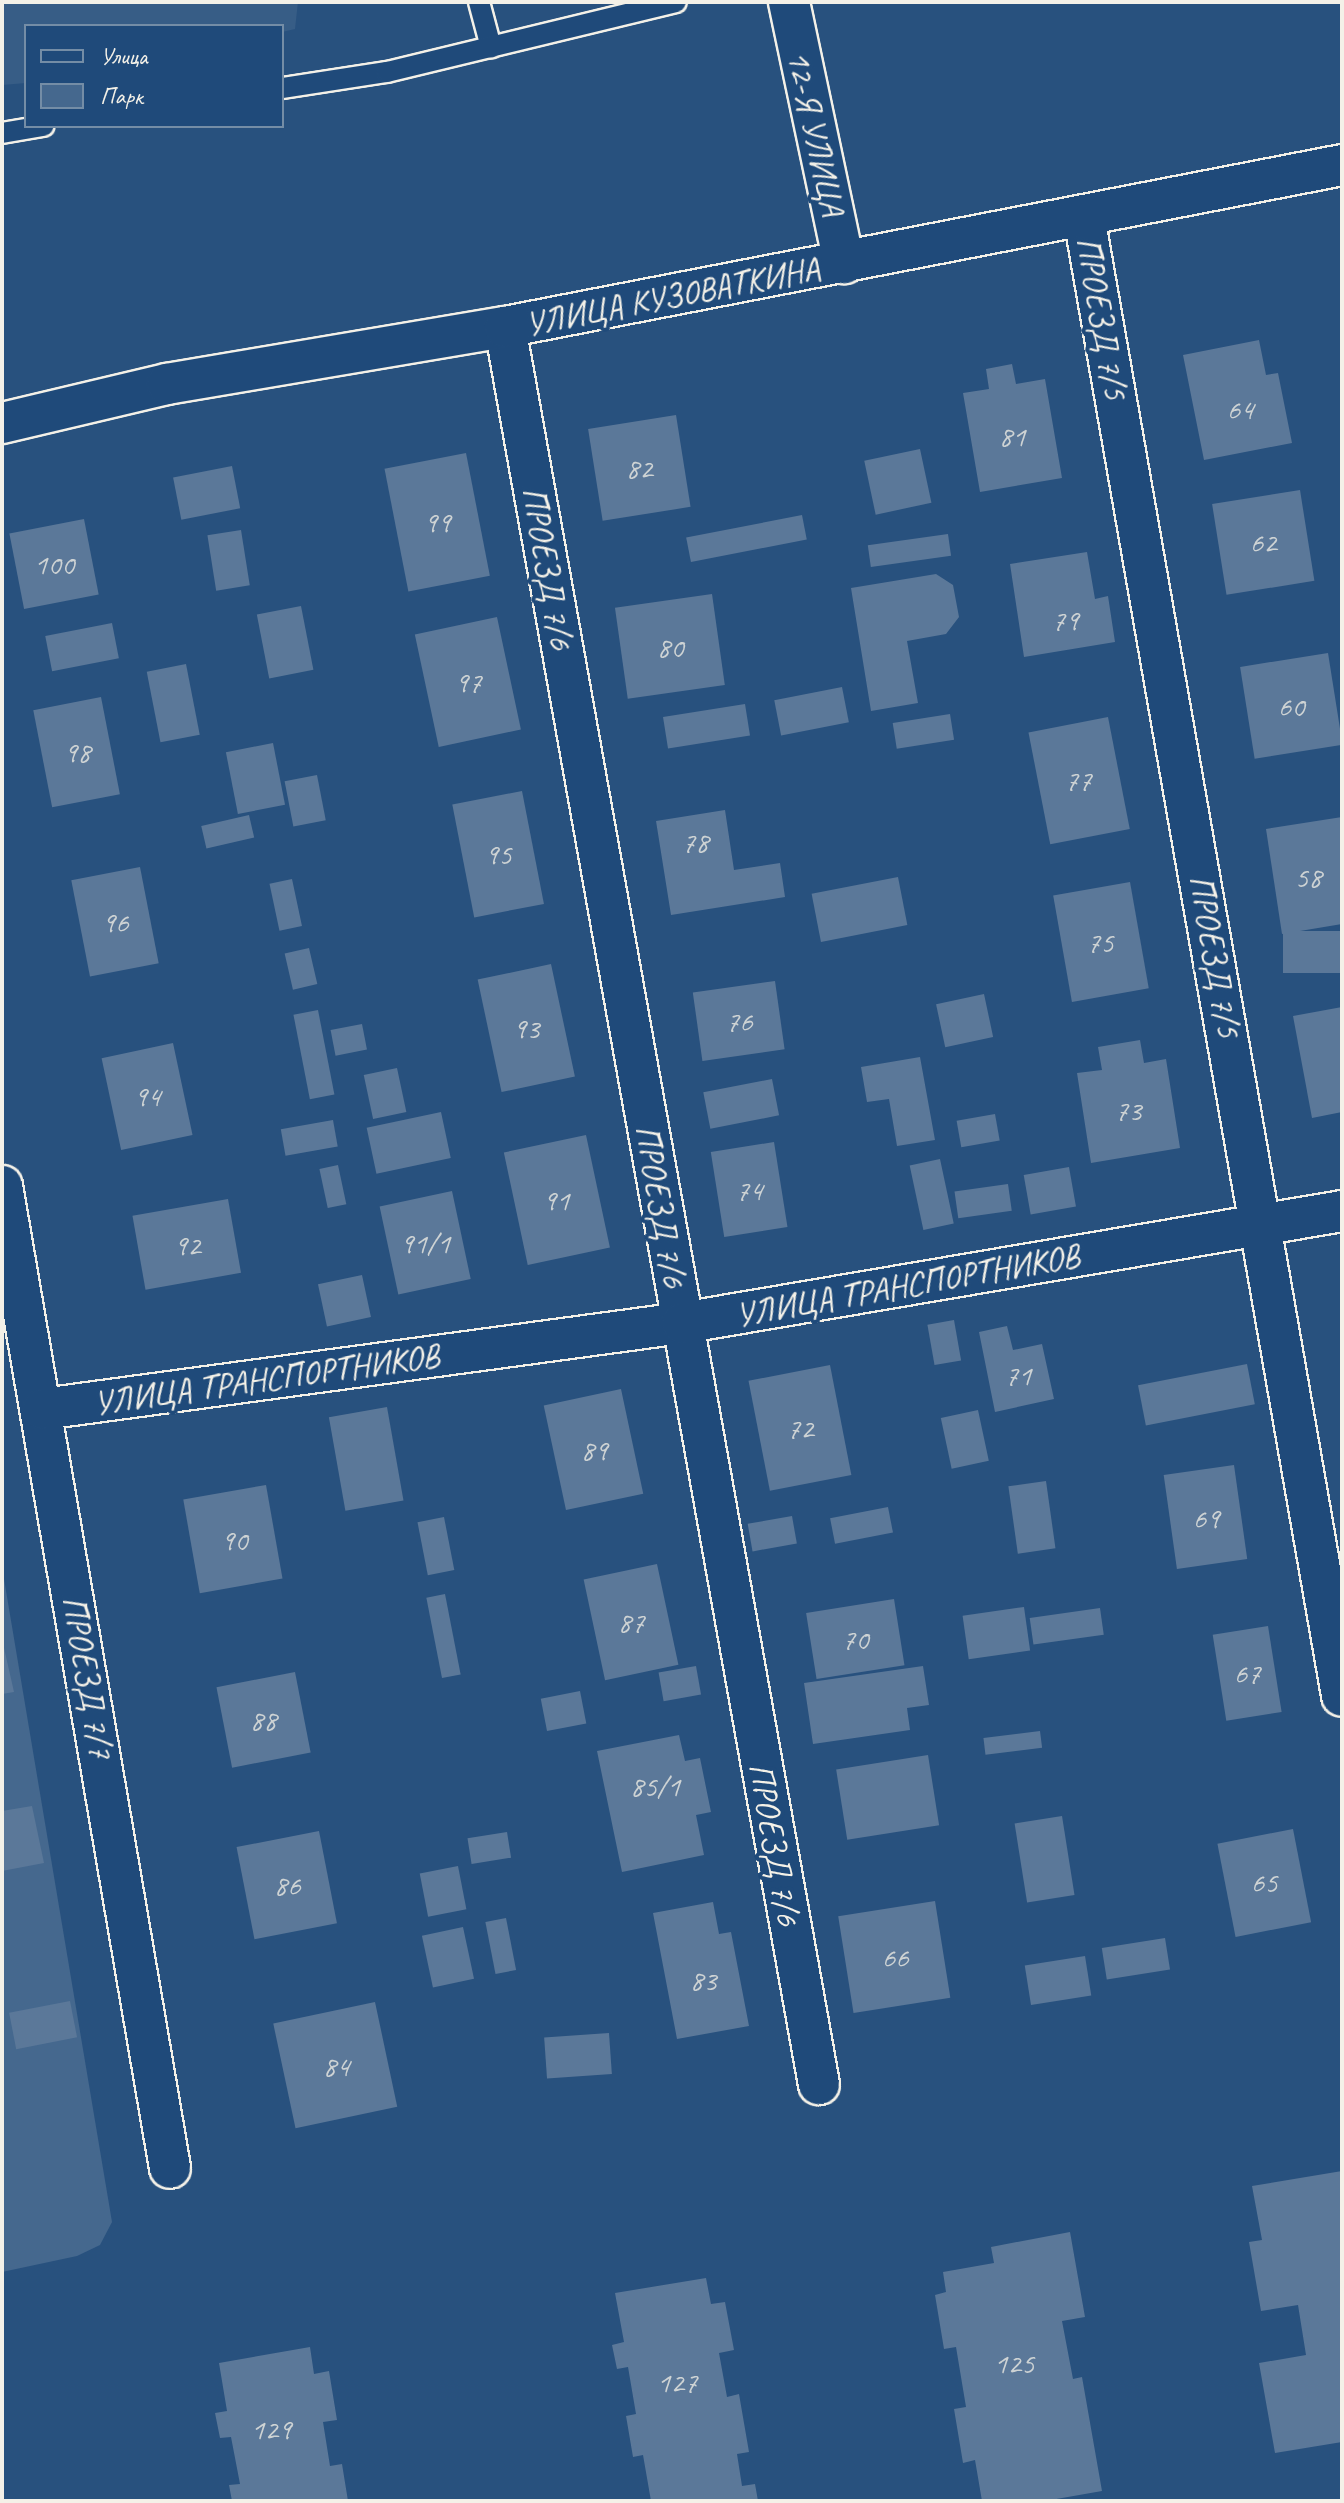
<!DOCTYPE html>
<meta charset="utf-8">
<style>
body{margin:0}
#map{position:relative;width:1344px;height:2503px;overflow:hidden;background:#28517e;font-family:Caveat,sans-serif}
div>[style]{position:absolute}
.built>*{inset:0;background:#375d86}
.green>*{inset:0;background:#45688e}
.building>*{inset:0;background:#5b7899;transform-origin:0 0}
.roads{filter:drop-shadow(2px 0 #f4f1e8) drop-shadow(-2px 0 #f4f1e8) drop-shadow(0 2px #f4f1e8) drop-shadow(0 -2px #f4f1e8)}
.service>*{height:20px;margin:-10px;padding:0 10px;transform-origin:10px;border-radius:10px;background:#1f4a7a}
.minor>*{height:40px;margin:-20px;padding:0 20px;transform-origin:20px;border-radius:20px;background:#1f4a7a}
span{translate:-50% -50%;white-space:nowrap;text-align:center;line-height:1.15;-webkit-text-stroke:8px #1f4a7a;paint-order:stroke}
.number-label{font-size:30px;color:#ced3d4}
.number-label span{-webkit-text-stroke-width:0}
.street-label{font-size:34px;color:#f4f1e8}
.frame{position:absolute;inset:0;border:4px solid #f4f1e8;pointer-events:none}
.legend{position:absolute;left:24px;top:24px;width:260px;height:104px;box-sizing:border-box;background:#1f4a7a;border:2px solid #748da6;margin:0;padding:10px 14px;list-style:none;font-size:24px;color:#f4f1e8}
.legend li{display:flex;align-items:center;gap:16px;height:40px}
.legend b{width:40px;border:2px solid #748da6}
</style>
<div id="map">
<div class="built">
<div style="clip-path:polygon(2px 2px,298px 2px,295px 29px,282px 32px,282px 26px,26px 26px,26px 83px,2px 85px)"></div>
</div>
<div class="green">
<div style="clip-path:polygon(2px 1567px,112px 2222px,100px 2245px,77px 2256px,2px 2272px)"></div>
</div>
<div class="building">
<div style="clip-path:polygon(1259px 340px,1266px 375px,1278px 373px,1292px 443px,1204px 460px,1183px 355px)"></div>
<div style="clip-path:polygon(1012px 364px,1016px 384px,1045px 379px,1062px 478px,980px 492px,963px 393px,989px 389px,986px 369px)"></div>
<div style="left:676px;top:415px;width:93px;height:89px;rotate:81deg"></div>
<div style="left:920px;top:449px;width:55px;height:57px;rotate:78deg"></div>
<div style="left:466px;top:453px;width:125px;height:83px;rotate:79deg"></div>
<div style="left:232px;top:466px;width:43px;height:60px;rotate:79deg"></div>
<div style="left:1300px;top:490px;width:92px;height:89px;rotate:81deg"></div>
<div style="left:802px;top:515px;width:25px;height:118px;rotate:79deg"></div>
<div style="left:84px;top:519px;width:77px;height:76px;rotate:79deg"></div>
<div style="left:241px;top:530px;width:56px;height:34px;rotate:81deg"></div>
<div style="left:948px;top:534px;width:22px;height:81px;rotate:82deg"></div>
<div style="clip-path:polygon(1087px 552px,1095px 599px,1108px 596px,1115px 642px,1024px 657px,1010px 564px)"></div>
<div style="clip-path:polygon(936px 574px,953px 585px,959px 617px,946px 634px,907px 641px,918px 703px,871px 711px,851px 588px)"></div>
<div style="left:712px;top:594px;width:92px;height:98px;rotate:82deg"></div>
<div style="left:301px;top:606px;width:65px;height:45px;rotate:79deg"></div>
<div style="left:497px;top:617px;width:115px;height:84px;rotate:78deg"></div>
<div style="left:112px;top:623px;width:36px;height:68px;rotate:79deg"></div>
<div style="left:1328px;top:653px;width:93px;height:89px;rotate:81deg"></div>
<div style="left:186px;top:664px;width:72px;height:40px;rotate:79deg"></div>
<div style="left:842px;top:687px;width:36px;height:69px;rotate:79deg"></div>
<div style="left:101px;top:697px;width:99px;height:69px;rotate:79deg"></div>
<div style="left:745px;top:704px;width:32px;height:83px;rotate:81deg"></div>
<div style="left:950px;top:714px;width:26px;height:58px;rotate:81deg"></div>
<div style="left:1108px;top:717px;width:114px;height:81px;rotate:79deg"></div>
<div style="left:273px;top:743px;width:63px;height:48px;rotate:79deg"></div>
<div style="left:317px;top:775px;width:46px;height:33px;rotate:79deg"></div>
<div style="left:522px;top:791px;width:115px;height:71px;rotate:79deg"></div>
<div style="clip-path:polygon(725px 810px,734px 870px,780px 863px,785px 897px,671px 915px,656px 821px)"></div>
<div style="left:249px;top:815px;width:23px;height:49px;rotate:77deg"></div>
<div style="clip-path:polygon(1342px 817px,1342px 924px,1282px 934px,1266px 829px)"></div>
<div style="left:140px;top:867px;width:98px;height:70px;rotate:79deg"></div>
<div style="left:898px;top:877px;width:49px;height:88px;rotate:79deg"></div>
<div style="left:292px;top:879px;width:48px;height:23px;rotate:78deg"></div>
<div style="left:1130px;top:882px;width:108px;height:78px;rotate:80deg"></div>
<div style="left:1342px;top:931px;width:42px;height:59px;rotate:90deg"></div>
<div style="left:309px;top:948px;width:37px;height:25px;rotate:77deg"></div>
<div style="left:551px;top:964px;width:115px;height:75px;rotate:78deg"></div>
<div style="left:775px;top:981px;width:69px;height:83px;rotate:82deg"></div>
<div style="left:984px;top:994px;width:44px;height:49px;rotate:78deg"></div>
<div style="clip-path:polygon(1342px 1007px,1342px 1112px,1312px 1118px,1293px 1016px)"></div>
<div style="left:318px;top:1010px;width:86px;height:25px;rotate:79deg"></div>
<div style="left:362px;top:1024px;width:26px;height:32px;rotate:79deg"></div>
<div style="clip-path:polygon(1140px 1040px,1144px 1063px,1166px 1059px,1180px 1148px,1091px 1163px,1077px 1073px,1102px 1070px,1098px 1047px)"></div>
<div style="left:173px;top:1043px;width:94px;height:73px;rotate:78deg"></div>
<div style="clip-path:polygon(920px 1057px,935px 1140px,897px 1146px,889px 1099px,867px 1102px,861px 1067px)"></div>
<div style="left:397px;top:1068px;width:45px;height:34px;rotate:78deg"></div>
<div style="left:772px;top:1079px;width:37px;height:70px;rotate:79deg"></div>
<div style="left:441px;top:1112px;width:47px;height:76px;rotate:78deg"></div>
<div style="left:995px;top:1114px;width:27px;height:39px;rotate:80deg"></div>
<div style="left:333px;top:1120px;width:27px;height:53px;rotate:80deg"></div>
<div style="left:586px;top:1135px;width:115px;height:84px;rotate:78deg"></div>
<div style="left:774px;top:1142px;width:86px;height:64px;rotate:81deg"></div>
<div style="left:940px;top:1159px;width:66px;height:31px;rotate:78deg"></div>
<div style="left:338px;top:1165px;width:40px;height:19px;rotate:78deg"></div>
<div style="left:1069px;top:1167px;width:40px;height:46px;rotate:80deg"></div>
<div style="left:1008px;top:1184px;width:27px;height:54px;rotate:82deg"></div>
<div style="left:452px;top:1191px;width:90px;height:74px;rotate:78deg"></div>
<div style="left:228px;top:1199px;width:75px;height:97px;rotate:80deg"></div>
<div style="left:362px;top:1275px;width:43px;height:45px;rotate:78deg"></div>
<div style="left:954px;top:1320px;width:41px;height:27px;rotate:80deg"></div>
<div style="clip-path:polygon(1007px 1326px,1013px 1350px,1042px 1344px,1054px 1399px,995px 1412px,979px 1332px)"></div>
<div style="left:1247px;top:1364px;width:41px;height:111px;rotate:79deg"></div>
<div style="left:830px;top:1365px;width:112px;height:83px;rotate:79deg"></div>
<div style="left:621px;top:1389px;width:107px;height:79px;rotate:78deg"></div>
<div style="left:387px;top:1407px;width:95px;height:59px;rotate:80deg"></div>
<div style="left:978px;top:1410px;width:52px;height:38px;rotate:78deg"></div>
<div style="left:1234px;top:1465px;width:95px;height:71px;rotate:82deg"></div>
<div style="left:1046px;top:1481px;width:68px;height:38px;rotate:82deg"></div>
<div style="left:266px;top:1485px;width:95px;height:84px;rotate:80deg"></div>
<div style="left:888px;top:1507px;width:26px;height:59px;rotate:79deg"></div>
<div style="left:792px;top:1516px;width:28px;height:45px;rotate:80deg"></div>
<div style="left:444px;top:1517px;width:54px;height:27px;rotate:79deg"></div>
<div style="left:657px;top:1564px;width:103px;height:75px;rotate:78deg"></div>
<div style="left:445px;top:1594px;width:82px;height:19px;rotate:79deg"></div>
<div style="left:894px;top:1599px;width:67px;height:89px;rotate:81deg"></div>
<div style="left:1024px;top:1607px;width:44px;height:62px;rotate:82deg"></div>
<div style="left:1100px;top:1608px;width:27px;height:71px;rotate:82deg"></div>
<div style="left:1268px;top:1626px;width:87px;height:56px;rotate:81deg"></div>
<div style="clip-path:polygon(2px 1639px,14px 1692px,2px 1694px)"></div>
<div style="left:696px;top:1666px;width:29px;height:38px;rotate:80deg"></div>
<div style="clip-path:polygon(923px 1666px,929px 1705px,907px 1708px,910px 1730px,813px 1744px,804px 1683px)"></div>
<div style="left:295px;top:1672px;width:82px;height:80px;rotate:79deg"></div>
<div style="left:580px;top:1691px;width:33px;height:40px;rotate:79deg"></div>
<div style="left:1040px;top:1731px;width:17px;height:57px;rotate:83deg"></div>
<div style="clip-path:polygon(679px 1735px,685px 1761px,700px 1758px,711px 1812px,696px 1815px,704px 1855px,622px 1872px,597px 1751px)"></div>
<div style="left:928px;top:1755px;width:71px;height:93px;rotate:81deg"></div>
<div style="clip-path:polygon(32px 1806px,44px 1863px,2px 1871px,2px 1811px)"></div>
<div style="left:1062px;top:1816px;width:80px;height:48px;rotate:81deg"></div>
<div style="left:1293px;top:1829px;width:95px;height:77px;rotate:79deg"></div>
<div style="left:319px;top:1831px;width:94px;height:84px;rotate:79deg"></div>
<div style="left:507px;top:1832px;width:26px;height:40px;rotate:81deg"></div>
<div style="left:458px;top:1866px;width:44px;height:39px;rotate:79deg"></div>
<div style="left:935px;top:1901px;width:98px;height:98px;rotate:81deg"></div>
<div style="clip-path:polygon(713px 1902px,719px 1934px,731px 1932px,749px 2026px,677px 2039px,653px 1913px)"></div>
<div style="left:506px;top:1918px;width:53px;height:21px;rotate:79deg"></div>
<div style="left:463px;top:1927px;width:53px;height:42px;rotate:78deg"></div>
<div style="left:1165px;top:1938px;width:32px;height:64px;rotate:81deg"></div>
<div style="left:1085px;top:1956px;width:40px;height:61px;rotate:81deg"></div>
<div style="left:70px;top:2001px;width:37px;height:62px;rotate:79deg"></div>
<div style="left:375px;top:2002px;width:107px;height:104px;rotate:78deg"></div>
<div style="left:609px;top:2033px;width:41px;height:65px;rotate:86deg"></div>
<div style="clip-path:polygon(1342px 2171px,1342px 2442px,1275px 2453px,1259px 2363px,1306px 2355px,1298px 2305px,1261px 2311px,1249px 2242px,1262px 2240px,1252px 2186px)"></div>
<div style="clip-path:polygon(1070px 2232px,1085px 2317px,1062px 2321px,1073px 2379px,1082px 2377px,1102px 2491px,1045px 2501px,982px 2501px,975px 2460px,963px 2463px,954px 2409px,966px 2407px,956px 2347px,944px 2349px,935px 2295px,946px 2292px,943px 2272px,994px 2263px,991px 2247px)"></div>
<div style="clip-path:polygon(706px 2278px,711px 2304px,725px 2302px,734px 2350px,719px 2353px,727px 2397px,739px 2394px,749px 2452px,737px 2454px,742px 2486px,755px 2484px,758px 2501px,651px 2501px,643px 2455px,633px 2457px,626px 2416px,636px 2414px,628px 2367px,617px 2369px,612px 2345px,624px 2342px,615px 2293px)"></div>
<div style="clip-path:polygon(310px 2347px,314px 2374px,329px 2371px,337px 2420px,323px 2422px,330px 2466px,342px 2464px,348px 2501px,232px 2501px,229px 2485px,240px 2484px,231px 2437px,220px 2438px,215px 2413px,227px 2411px,219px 2363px)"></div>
</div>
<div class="roads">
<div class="service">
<div style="left:479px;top:2px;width:47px;rotate:75.1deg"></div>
<div style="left:282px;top:88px;width:106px;rotate:-8.7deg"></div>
<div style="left:387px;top:72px;width:297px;rotate:-13.6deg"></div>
<div style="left:2px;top:133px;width:42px;rotate:-9.7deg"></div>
</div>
<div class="minor">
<div style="left:789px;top:2px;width:267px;rotate:78.1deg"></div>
<div style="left:1084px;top:217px;width:1501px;rotate:80.1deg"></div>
<div style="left:505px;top:327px;width:1785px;rotate:79.87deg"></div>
<div style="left:2px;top:423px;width:170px;rotate:-13.3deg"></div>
<div style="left:167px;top:384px;width:343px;rotate:-9.6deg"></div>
<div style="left:505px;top:327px;width:853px;rotate:-10.95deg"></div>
<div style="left:2px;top:1186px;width:996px;rotate:80.29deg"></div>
<div style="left:43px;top:1409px;width:645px;rotate:-7.67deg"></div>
<div style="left:682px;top:1323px;width:669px;rotate:-9.63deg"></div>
</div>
</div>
<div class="number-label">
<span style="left:1240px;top:409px">64</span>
<span style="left:1012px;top:436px">81</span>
<span style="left:639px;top:468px">82</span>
<span style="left:437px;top:522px">99</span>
<span style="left:1263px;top:542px">62</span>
<span style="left:54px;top:564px">100</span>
<span style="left:1065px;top:620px">79</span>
<span style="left:670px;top:647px">80</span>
<span style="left:468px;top:682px">97</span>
<span style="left:1291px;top:706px">60</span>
<span style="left:77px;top:752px">98</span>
<span style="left:1078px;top:780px">77</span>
<span style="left:695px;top:842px">78</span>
<span style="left:498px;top:854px">95</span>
<span style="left:1308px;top:877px">58</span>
<span style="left:115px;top:922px">96</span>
<span style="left:1100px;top:942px">75</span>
<span style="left:739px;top:1021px">76</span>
<span style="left:526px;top:1028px">93</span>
<span style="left:147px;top:1096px">94</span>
<span style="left:1128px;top:1110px">73</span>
<span style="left:749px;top:1190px">74</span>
<span style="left:556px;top:1200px">91</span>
<span style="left:425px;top:1243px">91/1</span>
<span style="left:187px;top:1245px">92</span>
<span style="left:1018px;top:1375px">71</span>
<span style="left:800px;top:1428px">72</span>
<span style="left:594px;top:1450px">89</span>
<span style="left:1206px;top:1518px">69</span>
<span style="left:234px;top:1540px">90</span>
<span style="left:631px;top:1622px">87</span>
<span style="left:855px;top:1639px">70</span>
<span style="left:1247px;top:1673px">67</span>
<span style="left:263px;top:1720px">88</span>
<span style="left:655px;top:1786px">85/1</span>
<span style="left:1264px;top:1882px">65</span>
<span style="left:287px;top:1885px">86</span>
<span style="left:895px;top:1957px">66</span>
<span style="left:703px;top:1980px">83</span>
<span style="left:336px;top:2066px">84</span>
<span style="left:1014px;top:2363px">125</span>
<span style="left:677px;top:2382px">127</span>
<span style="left:271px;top:2429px">129</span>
</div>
<div class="street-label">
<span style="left:816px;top:133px;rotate:78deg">12-Я УЛИЦА</span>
<span style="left:672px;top:296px;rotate:-11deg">УЛИЦА КУЗОВАТКИНА</span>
<span style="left:1102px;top:318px;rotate:80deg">ПРОЕЗД 7/5</span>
<span style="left:548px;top:568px;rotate:80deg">ПРОЕЗД 7/6</span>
<span style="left:1215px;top:956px;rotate:80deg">ПРОЕЗД 7/5</span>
<span style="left:661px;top:1206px;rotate:80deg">ПРОЕЗД 7/6</span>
<span style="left:907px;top:1285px;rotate:-10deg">УЛИЦА ТРАНСПОРТНИКОВ</span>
<span style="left:266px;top:1379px;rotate:-8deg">УЛИЦА ТРАНСПОРТНИКОВ</span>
<span style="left:88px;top:1677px;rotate:80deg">ПРОЕЗД 7/7</span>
<span style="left:775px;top:1844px;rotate:80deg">ПРОЕЗД 7/6</span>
</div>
<div class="frame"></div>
<ul class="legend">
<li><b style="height:10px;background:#1f4a7a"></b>Улица</li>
<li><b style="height:22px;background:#45688e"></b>Парк</li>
</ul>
</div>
